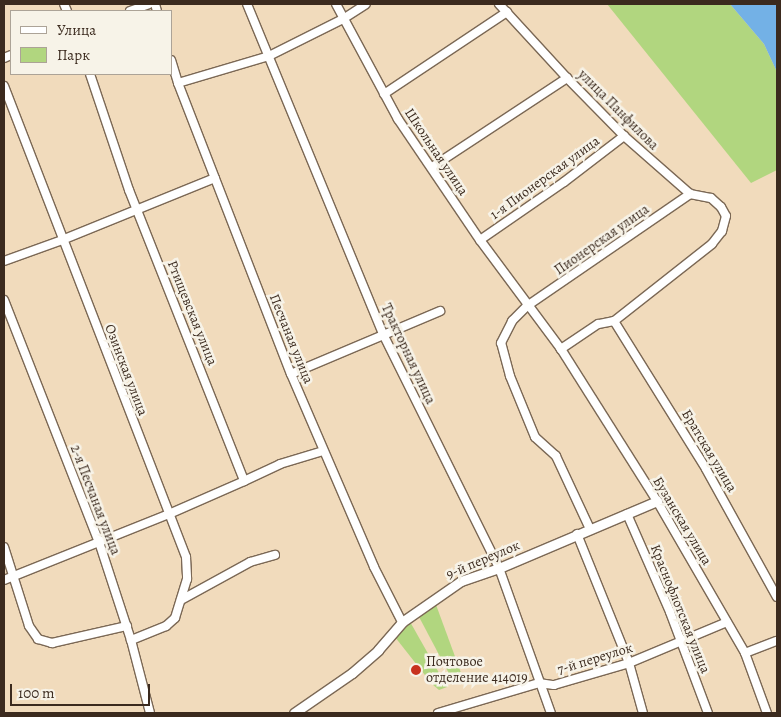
<!DOCTYPE html>
<meta charset="utf-8">
<style>
body{margin:0}
#map{position:relative;width:781px;height:717px;overflow:hidden;background:#f1dbbc;font-family:Alegreya,serif}
div>[style]{position:absolute}
.green>*{inset:0;background:#b1d67f}
.water>*{inset:0;background:#73b1e6}
.roads{filter:drop-shadow(1px 0 #7b6855) drop-shadow(-1px 0 #7b6855) drop-shadow(0 1px #7b6855) drop-shadow(0 -1px #7b6855)}
.minor>*{height:8px;margin:-4px;padding:0 4px;transform-origin:4px;border-radius:4px;background:#fff}
.tertiary>*{height:9px;margin:-4.5px;padding:0 4.5px;transform-origin:4.5px;border-radius:4.5px;background:#fff}
.dots>*{width:14px;height:14px;translate:-50% -50%;box-sizing:border-box;border:2px solid #f7f3e8;border-radius:50%}
span{translate:-50% -50%;white-space:nowrap;text-align:center;line-height:1.15;-webkit-text-stroke:5px #f7f3e8;paint-order:stroke}
.street-label{font-size:14px;color:#3b2a1e}
.poi-label{font-size:14px;color:#3b2a1e}
.left{translate:0 -50%;text-align:left}
.frame{position:absolute;inset:0;border:5px solid #3b2a1e;pointer-events:none}
.legend{position:absolute;left:10px;top:10px;width:162px;height:65px;box-sizing:border-box;background:#f7f3e8;border:1px solid #aca397;margin:0;padding:6px 9px;list-style:none;font-size:15px;color:#3b2a1e}
.legend li{display:flex;align-items:center;gap:10px;height:25px}
.legend b{width:25px;border:1px solid #aca397}
.scale{position:absolute;left:10px;top:684px;width:140px;height:22px;box-sizing:border-box;border:2px solid #3b2a1e;border-top:0;padding-left:6px;font-size:15px;line-height:18px;white-space:nowrap;color:#3b2a1e;-webkit-text-stroke:4px #f7f3e8;paint-order:stroke}
</style>
<div id="map">
<div class="green">
<div style="clip-path:polygon(607px 4px,730px 4px,764px 44px,777px 72px,777px 170px,751px 183px)"></div>
<div style="clip-path:polygon(435px 602px,464px 681px,454px 683px,418px 615px)"></div>
<div style="clip-path:polygon(409px 620px,447px 687px,439px 690px,432px 684px,391px 632px)"></div>
</div>
<div class="water">
<div style="clip-path:polygon(730px 4px,777px 4px,777px 72px,764px 44px)"></div>
</div>
<div class="roads">
<div class="minor">
<div style="left:64px;top:4px;width:8px;rotate:67deg"></div>
<div style="left:155px;top:4px;width:7px;rotate:74deg"></div>
<div style="left:247px;top:4px;width:357px;rotate:67.6deg"></div>
<div style="left:383px;top:334px;width:261px;rotate:63.6deg"></div>
<div style="left:499px;top:568px;width:154px;rotate:70.3deg"></div>
<div style="left:336px;top:4px;width:131px;rotate:61.7deg"></div>
<div style="left:398px;top:119px;width:146px;rotate:55.9deg"></div>
<div style="left:480px;top:240px;width:136px;rotate:53.4deg"></div>
<div style="left:561px;top:349px;width:180px;rotate:57.7deg"></div>
<div style="left:657px;top:501px;width:176px;rotate:59.9deg"></div>
<div style="left:745px;top:653px;width:64px;rotate:69.9deg"></div>
<div style="left:499px;top:4px;width:100px;rotate:47.4deg"></div>
<div style="left:567px;top:78px;width:81px;rotate:45.5deg"></div>
<div style="left:624px;top:136px;width:88px;rotate:41.3deg"></div>
<div style="left:690px;top:194px;width:21px;rotate:11deg"></div>
<div style="left:711px;top:198px;width:13px;rotate:42deg"></div>
<div style="left:721px;top:207px;width:10px;rotate:61deg"></div>
<div style="left:726px;top:216px;width:16px;rotate:105deg"></div>
<div style="left:722px;top:231px;width:16px;rotate:128deg"></div>
<div style="left:712px;top:244px;width:125px;rotate:141.8deg"></div>
<div style="left:614px;top:321px;width:16px;rotate:169deg"></div>
<div style="left:598px;top:324px;width:45px;rotate:146deg"></div>
<div style="left:130px;top:11px;width:20px;rotate:-20deg"></div>
<div style="left:4px;top:58px;width:8px;rotate:-23deg"></div>
<div style="left:171px;top:60px;width:24px;rotate:73deg"></div>
<div style="left:178px;top:83px;width:312px;rotate:68.8deg"></div>
<div style="left:291px;top:374px;width:210px;rotate:66.7deg"></div>
<div style="left:374px;top:567px;width:62px;rotate:63deg"></div>
<div style="left:90px;top:74px;width:122px;rotate:71.4deg"></div>
<div style="left:129px;top:190px;width:313px;rotate:68.4deg"></div>
<div style="left:244px;top:481px;width:40px;rotate:-25deg"></div>
<div style="left:280px;top:464px;width:45px;rotate:-16.8deg"></div>
<div style="left:178px;top:83px;width:95px;rotate:-16.5deg"></div>
<div style="left:269px;top:56px;width:83px;rotate:-26.6deg"></div>
<div style="left:343px;top:19px;width:27px;rotate:-33deg"></div>
<div style="left:4px;top:86px;width:505px;rotate:68.87deg"></div>
<div style="left:186px;top:557px;width:22px;rotate:87deg"></div>
<div style="left:187px;top:579px;width:41px;rotate:107.1deg"></div>
<div style="left:175px;top:618px;width:12px;rotate:138deg"></div>
<div style="left:166px;top:626px;width:38px;rotate:158deg"></div>
<div style="left:384px;top:94px;width:148px;rotate:-33.7deg"></div>
<div style="left:432px;top:167px;width:162px;rotate:-33.4deg"></div>
<div style="left:480px;top:240px;width:102px;rotate:-34.6deg"></div>
<div style="left:564px;top:182px;width:76px;rotate:-37.5deg"></div>
<div style="left:4px;top:261px;width:62px;rotate:-19.9deg"></div>
<div style="left:62px;top:240px;width:165px;rotate:-22.1deg"></div>
<div style="left:4px;top:300px;width:260px;rotate:68.6deg"></div>
<div style="left:99px;top:542px;width:103px;rotate:71.9deg"></div>
<div style="left:131px;top:640px;width:75px;rotate:75.4deg"></div>
<div style="left:614px;top:321px;width:174px;rotate:58.1deg"></div>
<div style="left:706px;top:469px;width:146px;rotate:61deg"></div>
<div style="left:291px;top:374px;width:162px;rotate:-22.9deg"></div>
<div style="left:627px;top:514px;width:107px;rotate:66.3deg"></div>
<div style="left:670px;top:612px;width:108px;rotate:69.4deg"></div>
<div style="left:590px;top:529px;width:81px;rotate:-115deg"></div>
<div style="left:556px;top:456px;width:28px;rotate:-138deg"></div>
<div style="left:535px;top:437px;width:66px;rotate:-112.3deg"></div>
<div style="left:510px;top:376px;width:34px;rotate:-105deg"></div>
<div style="left:501px;top:343px;width:25px;rotate:-63deg"></div>
<div style="left:512px;top:321px;width:21px;rotate:-45deg"></div>
<div style="left:527px;top:306px;width:198px;rotate:-34.5deg"></div>
<div style="left:577px;top:534px;width:139px;rotate:68deg"></div>
<div style="left:629px;top:663px;width:52px;rotate:74.4deg"></div>
<div style="left:4px;top:547px;width:83px;rotate:72.4deg"></div>
<div style="left:29px;top:626px;width:16px;rotate:55deg"></div>
<div style="left:38px;top:639px;width:15px;rotate:16deg"></div>
<div style="left:52px;top:643px;width:77px;rotate:-12.8deg"></div>
<div style="left:4px;top:580px;width:178px;rotate:-21.8deg"></div>
<div style="left:169px;top:514px;width:82px;rotate:-23.7deg"></div>
<div style="left:181px;top:600px;width:79px;rotate:-28.8deg"></div>
<div style="left:250px;top:562px;width:26px;rotate:-16deg"></div>
<div style="left:745px;top:653px;width:34px;rotate:-21deg"></div>
<div style="left:438px;top:713px;width:105px;rotate:-16.5deg"></div>
<div style="left:539px;top:683px;width:15px;rotate:8deg"></div>
<div style="left:554px;top:685px;width:78px;rotate:-16.3deg"></div>
<div style="left:629px;top:663px;width:106px;rotate:-22.7deg"></div>
</div>
<div class="tertiary">
<div style="left:294px;top:713px;width:70px;rotate:-34.6deg"></div>
<div style="left:352px;top:673px;width:35px;rotate:-41deg"></div>
<div style="left:378px;top:650px;width:37px;rotate:-49deg"></div>
<div style="left:402px;top:622px;width:72px;rotate:-34.8deg"></div>
<div style="left:461px;top:581px;width:40px;rotate:-18.9deg"></div>
<div style="left:499px;top:568px;width:172px;rotate:-23deg"></div>
</div>
</div>
<div class="dots">
<div style="left:416px;top:670px;background:#c8321e"></div>
</div>
<div class="street-label">
<span style="left:618px;top:110px;rotate:45deg">улица Панфилова</span>
<span style="left:436px;top:152px;rotate:56deg">Школьная улица</span>
<span style="left:545px;top:178px;rotate:-36deg">1-я Пионерская улица</span>
<span style="left:602px;top:240px;rotate:-35deg">Пионерская улица</span>
<span style="left:192px;top:313px;rotate:68deg">Ртищевская улица</span>
<span style="left:291px;top:339px;rotate:68deg">Песчаная улица</span>
<span style="left:408px;top:354px;rotate:65deg">Тракторная улица</span>
<span style="left:126px;top:370px;rotate:69deg">Озинская улица</span>
<span style="left:709px;top:451px;rotate:59deg">Братская улица</span>
<span style="left:95px;top:500px;rotate:69deg">2-я Песчаная улица</span>
<span style="left:682px;top:521px;rotate:59deg">Бузанская улица</span>
<span style="left:483px;top:560px;rotate:-23deg">9-й переулок</span>
<span style="left:680px;top:609px;rotate:68deg">Краснофлотская улица</span>
<span style="left:595px;top:659px;rotate:-17deg">7-й переулок</span>
</div>
<div class="poi-label">
<span class="left" style="left:426px;top:670px">Почтовое<br>отделение 414019</span>
</div>
<div class="frame"></div>
<ul class="legend">
<li><b style="height:6px;background:#fff"></b>Улица</li>
<li><b style="height:14px;background:#b1d67f"></b>Парк</li>
</ul>
<div class="scale">100 m</div>
</div>
